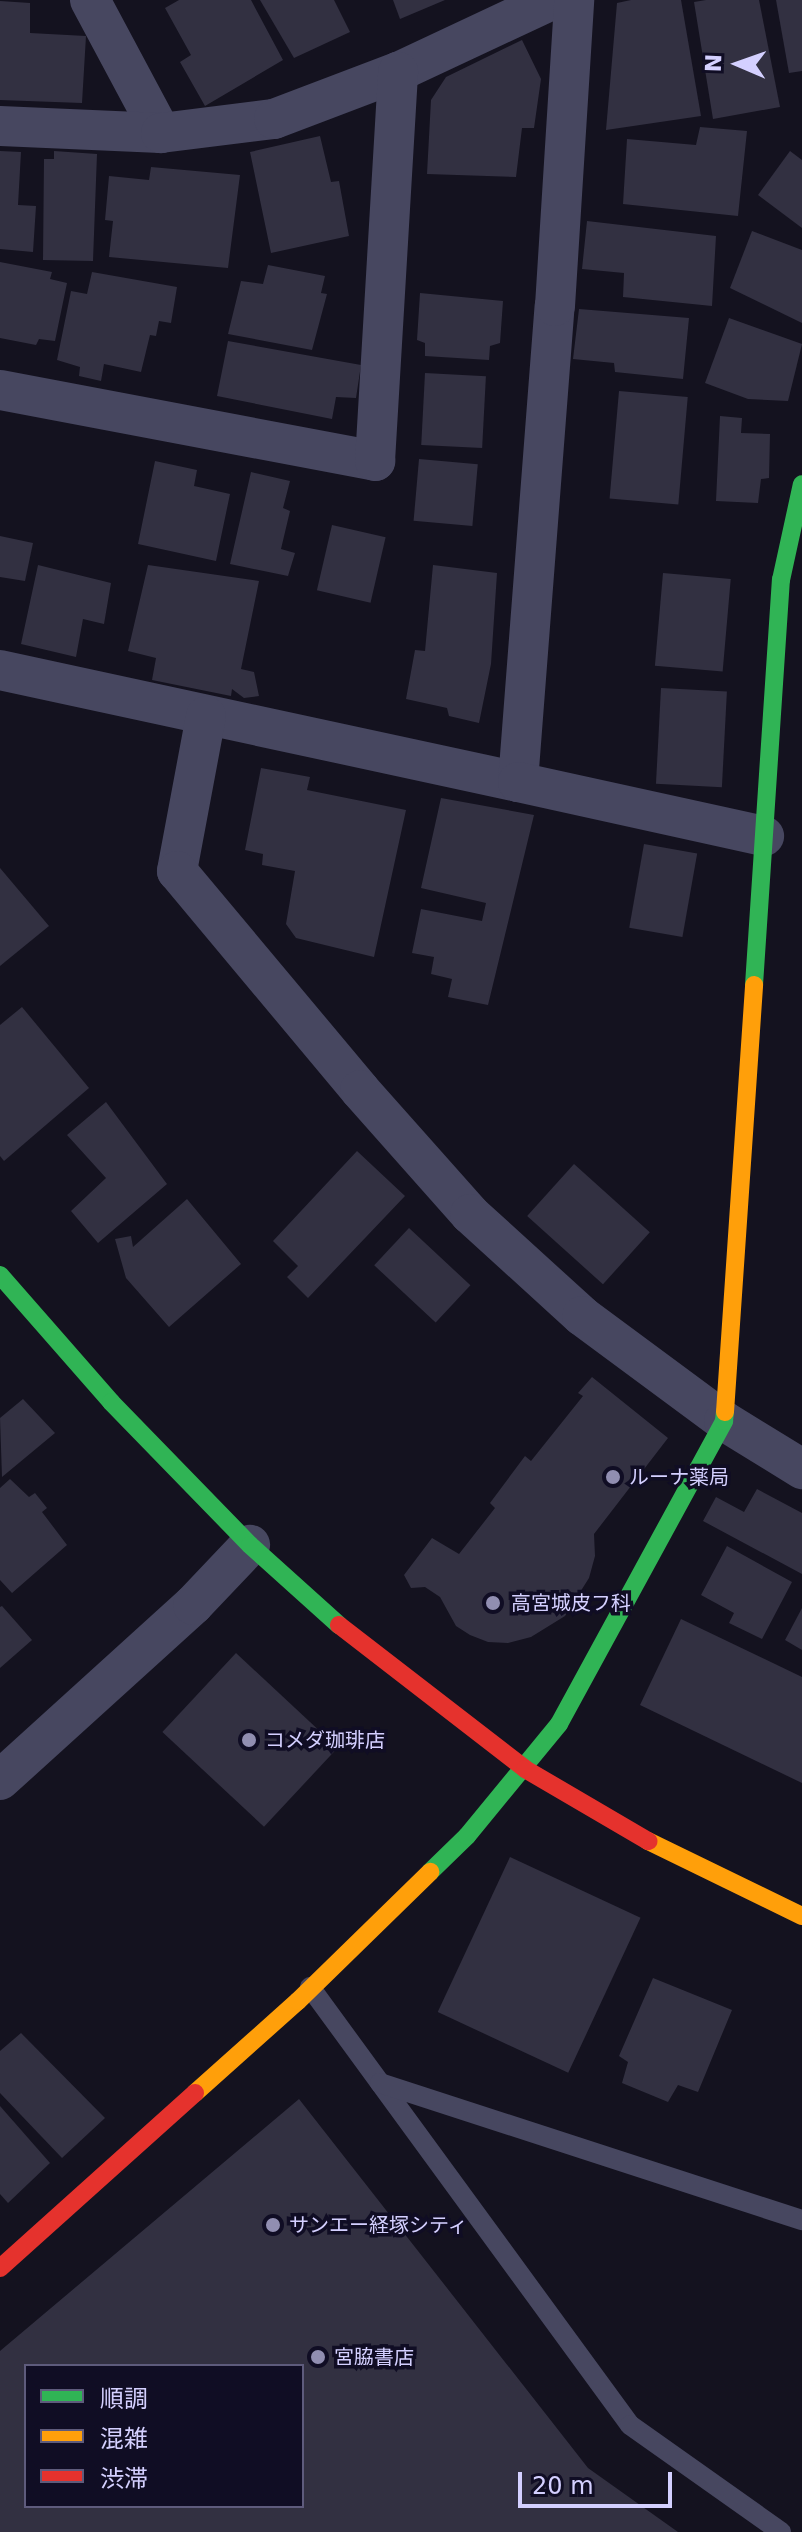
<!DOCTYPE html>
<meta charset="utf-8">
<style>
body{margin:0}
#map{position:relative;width:802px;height:2532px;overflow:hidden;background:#14121f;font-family:"DejaVu Sans","Noto Sans JP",sans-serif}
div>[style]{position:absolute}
.building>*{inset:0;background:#323041;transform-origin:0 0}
.lane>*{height:20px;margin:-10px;padding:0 10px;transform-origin:10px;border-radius:10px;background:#474760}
.street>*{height:40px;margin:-20px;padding:0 20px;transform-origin:20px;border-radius:20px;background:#474760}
.fast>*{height:18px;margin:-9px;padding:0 9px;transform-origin:9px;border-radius:9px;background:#30b455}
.slow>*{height:18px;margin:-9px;padding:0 9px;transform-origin:9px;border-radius:9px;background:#ff9f0a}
.jam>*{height:18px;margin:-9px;padding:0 9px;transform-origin:9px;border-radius:9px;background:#e5322d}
.dots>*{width:22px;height:22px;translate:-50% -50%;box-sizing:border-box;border:4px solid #100d24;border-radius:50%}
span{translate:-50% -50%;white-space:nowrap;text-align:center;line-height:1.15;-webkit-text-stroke:7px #100d24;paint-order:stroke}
.poi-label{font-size:20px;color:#d4d0ff}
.left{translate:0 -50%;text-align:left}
.legend{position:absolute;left:24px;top:2364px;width:280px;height:144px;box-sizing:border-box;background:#100d24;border:2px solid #5e5b7c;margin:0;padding:10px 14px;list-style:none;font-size:24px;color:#d4d0ff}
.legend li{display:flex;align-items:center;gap:16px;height:40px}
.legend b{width:40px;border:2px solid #5e5b7c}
.north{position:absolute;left:698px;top:24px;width:80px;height:80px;-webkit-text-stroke:6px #100d24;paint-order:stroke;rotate:272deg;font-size:22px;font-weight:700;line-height:32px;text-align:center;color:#d4d0ff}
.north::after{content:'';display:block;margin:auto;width:28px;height:36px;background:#d4d0ff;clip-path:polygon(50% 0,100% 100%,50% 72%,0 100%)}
.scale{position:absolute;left:518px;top:2472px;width:154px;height:36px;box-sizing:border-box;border:4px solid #d4d0ff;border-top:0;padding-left:10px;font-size:24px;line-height:28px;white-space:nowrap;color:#d4d0ff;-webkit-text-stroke:6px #100d24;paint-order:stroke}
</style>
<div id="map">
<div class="building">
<div style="clip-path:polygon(179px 0,251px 0,283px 60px,205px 106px,180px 62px,191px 55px,165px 8px)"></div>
<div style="clip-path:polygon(260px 0,334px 0,350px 32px,294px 58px)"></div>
<div style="clip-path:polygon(393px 0,445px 0,400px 19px)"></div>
<div style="clip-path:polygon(631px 0,681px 0,701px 116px,606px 130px,617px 3px)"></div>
<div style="clip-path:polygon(706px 0,759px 0,780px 107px,713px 119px,694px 2px)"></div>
<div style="clip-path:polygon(776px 0,802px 0,802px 71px,789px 73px)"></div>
<div style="clip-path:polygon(0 1px,30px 3px,30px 33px,86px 36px,82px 103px,0 100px)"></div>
<div style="clip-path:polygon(522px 40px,541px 79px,534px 128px,522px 128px,516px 177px,427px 174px,431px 100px,446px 77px)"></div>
<div style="clip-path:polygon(700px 127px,747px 131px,738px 216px,623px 204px,627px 139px,696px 145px)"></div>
<div style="clip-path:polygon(320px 136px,331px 182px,339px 181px,349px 236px,271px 253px,250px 152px)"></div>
<div style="clip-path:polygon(0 151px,21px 152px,18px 205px,36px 206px,33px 252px,0 249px)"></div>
<div style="clip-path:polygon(54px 151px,97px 154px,93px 261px,43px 260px,44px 159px,54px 159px)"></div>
<div style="clip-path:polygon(790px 151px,802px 160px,802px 228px,758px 195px)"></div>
<div style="clip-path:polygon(151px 167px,240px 175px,228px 268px,109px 257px,113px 221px,105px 220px,109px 176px,149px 180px)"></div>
<div style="clip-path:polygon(587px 221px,716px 236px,712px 306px,623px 297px,624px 273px,582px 269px)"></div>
<div style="clip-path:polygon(752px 231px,802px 250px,802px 323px,730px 288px)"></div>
<div style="clip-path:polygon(0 262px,52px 272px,50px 279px,67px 283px,55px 341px,39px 339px,36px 345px,0 338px)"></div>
<div style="clip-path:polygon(268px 265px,325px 276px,321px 293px,327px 294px,312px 350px,228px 334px,241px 281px,263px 284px)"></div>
<div style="clip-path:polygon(92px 272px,177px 287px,171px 323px,159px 321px,156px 336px,150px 335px,141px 372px,104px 364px,101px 381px,79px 376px,80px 367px,57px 360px,71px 291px,87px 294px)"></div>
<div style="clip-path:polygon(420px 293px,503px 301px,500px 343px,490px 346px,489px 360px,425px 356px,425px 343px,417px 340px)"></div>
<div style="clip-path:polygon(579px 309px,689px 318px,683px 379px,615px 372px,614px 363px,573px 359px)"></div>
<div style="clip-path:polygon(729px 318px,802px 344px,788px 401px,748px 399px,705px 383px)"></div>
<div style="clip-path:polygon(228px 341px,361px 365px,356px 398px,336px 397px,332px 419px,217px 396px)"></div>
<div style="left:425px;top:373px;width:61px;height:72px;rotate:3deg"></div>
<div style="left:619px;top:391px;width:69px;height:108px;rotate:5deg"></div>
<div style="clip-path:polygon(720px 416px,742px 418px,741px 433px,770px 434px,769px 478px,761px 479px,758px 503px,716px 501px)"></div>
<div style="left:419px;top:459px;width:59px;height:62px;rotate:5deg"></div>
<div style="clip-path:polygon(155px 461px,197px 470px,194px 486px,230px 494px,216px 561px,138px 544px)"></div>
<div style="clip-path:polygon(251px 472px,290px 481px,283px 508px,290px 511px,281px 549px,295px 553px,288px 576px,230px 564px)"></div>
<div style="left:332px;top:525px;width:55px;height:67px;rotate:13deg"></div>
<div style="clip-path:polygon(0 536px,33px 543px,25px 581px,0 577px)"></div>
<div style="clip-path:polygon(38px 565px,111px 583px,104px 624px,83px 619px,76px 657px,21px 644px)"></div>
<div style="clip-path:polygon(148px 565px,259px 581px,241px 669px,254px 672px,259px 696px,244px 698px,232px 689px,231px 696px,152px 680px,156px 658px,128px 651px)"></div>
<div style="clip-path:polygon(433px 565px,497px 573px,491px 664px,479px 723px,449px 716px,447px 708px,406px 699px,415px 650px,425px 651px)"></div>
<div style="left:663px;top:573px;width:68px;height:93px;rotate:5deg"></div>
<div style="left:661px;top:688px;width:66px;height:96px;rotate:3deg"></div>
<div style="clip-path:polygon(261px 768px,310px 777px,307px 790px,406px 810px,374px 957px,296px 938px,286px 924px,295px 871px,262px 865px,263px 854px,245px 850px)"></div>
<div style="clip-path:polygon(441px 798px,534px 815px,488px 1005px,448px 997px,452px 979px,431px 974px,434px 957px,412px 953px,421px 909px,482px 921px,486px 903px,421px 888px)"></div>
<div style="left:644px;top:844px;width:54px;height:85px;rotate:10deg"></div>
<div style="clip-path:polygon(0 868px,49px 926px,0 966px)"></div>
<div style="clip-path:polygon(22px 1007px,89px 1088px,4px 1161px,0 1156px,0 1025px)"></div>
<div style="clip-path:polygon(106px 1102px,167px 1184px,98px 1243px,71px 1211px,106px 1178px,67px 1135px)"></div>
<div style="clip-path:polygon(357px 1151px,405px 1196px,308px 1298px,287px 1277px,298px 1266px,273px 1241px)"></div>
<div style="left:574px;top:1164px;width:102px;height:70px;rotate:42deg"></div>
<div style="clip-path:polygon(187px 1199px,241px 1264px,169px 1327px,126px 1278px,115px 1239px,131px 1236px,133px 1247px)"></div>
<div style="left:409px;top:1228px;width:84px;height:51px;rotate:43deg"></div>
<div style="clip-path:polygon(592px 1377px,668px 1438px,594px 1534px,595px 1556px,589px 1578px,565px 1616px,531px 1637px,508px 1643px,488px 1642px,470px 1635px,456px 1626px,440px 1597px,425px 1587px,411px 1588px,404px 1575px,432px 1538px,459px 1554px,495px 1508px,490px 1503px,525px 1456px,531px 1461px,583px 1396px,578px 1393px)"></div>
<div style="clip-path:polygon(23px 1399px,55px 1433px,2px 1477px,0 1418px)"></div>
<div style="clip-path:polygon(10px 1479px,29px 1497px,35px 1493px,47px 1508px,42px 1512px,67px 1545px,12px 1593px,0 1580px,0 1488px)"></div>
<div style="clip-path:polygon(757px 1489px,802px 1513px,802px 1574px,703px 1521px,716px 1497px,744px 1512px)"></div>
<div style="clip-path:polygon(727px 1546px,792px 1582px,762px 1639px,729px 1623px,734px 1613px,701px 1595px)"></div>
<div style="clip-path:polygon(2px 1606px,32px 1640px,0 1668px,0 1607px)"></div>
<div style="clip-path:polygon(802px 1608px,802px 1650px,785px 1640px)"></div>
<div style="clip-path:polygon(681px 1619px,802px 1677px,802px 1783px,640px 1705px)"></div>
<div style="left:236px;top:1653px;width:139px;height:108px;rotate:43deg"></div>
<div style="left:510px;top:1857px;width:144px;height:171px;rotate:25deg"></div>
<div style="clip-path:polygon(653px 1978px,732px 2010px,698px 2092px,678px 2085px,668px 2102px,622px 2083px,628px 2062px,619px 2056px)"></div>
<div style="clip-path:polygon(21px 2033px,105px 2118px,62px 2158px,0 2093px,0 2051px)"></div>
<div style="clip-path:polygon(evenodd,299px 2099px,588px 2468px,678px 2532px,0 2532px,0 2351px,299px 2099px,26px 2366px,302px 2366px,302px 2506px,26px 2506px,26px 2366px)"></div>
<div style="clip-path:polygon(0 2106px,50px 2163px,8px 2203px,0 2194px)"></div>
</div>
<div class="lane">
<div style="left:310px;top:1987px;width:542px;rotate:53.85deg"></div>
<div style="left:630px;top:2425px;width:185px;rotate:35.3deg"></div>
<div style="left:380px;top:2083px;width:444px;rotate:18deg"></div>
</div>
<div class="street">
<div style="left:90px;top:0;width:151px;rotate:61.9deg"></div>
<div style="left:0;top:126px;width:161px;rotate:2.5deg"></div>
<div style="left:161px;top:133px;width:114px;rotate:-7.1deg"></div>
<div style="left:274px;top:119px;width:133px;rotate:-20.8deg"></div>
<div style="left:398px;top:72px;width:170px;rotate:-25.1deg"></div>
<div style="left:0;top:390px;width:382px;rotate:10.7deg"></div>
<div style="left:375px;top:461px;width:390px;rotate:-86.6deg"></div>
<div style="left:0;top:670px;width:530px;rotate:12.2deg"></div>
<div style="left:518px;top:782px;width:477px;rotate:-85.6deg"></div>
<div style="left:555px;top:306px;width:307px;rotate:-86.4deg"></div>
<div style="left:206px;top:716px;width:158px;rotate:100.6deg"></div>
<div style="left:177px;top:871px;width:285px;rotate:50.1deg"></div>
<div style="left:360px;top:1090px;width:166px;rotate:48.4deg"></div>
<div style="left:470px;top:1214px;width:151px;rotate:42.3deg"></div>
<div style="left:582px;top:1316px;width:177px;rotate:36.5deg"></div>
<div style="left:724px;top:1421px;width:92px;rotate:31.6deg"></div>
<div style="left:518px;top:782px;width:252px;rotate:12.4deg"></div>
<div style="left:0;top:1780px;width:261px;rotate:-42.2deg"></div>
<div style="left:193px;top:1605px;width:83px;rotate:-46.5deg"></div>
</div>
<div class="fast">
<div style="left:754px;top:985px;width:406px;rotate:-86.2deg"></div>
<div style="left:781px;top:580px;width:98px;rotate:-77.7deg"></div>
<div style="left:0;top:1275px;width:169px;rotate:48.8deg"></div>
<div style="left:111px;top:1402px;width:199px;rotate:45.8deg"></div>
<div style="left:250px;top:1545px;width:120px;rotate:42deg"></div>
<div style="left:430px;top:1872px;width:52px;rotate:-44.2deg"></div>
<div style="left:467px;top:1836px;width:145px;rotate:-50.6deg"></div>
<div style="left:559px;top:1724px;width:345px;rotate:-61.4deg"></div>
<div style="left:724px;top:1421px;width:9px;rotate:-84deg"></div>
</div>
<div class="slow">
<div style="left:725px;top:1412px;width:428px;rotate:-86.1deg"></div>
<div style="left:648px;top:1841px;width:171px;rotate:26deg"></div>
<div style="left:195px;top:2093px;width:138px;rotate:-41.8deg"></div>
<div style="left:298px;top:2001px;width:185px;rotate:-44.3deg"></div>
</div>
<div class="jam">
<div style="left:339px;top:1625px;width:235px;rotate:37.7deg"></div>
<div style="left:525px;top:1769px;width:143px;rotate:30.3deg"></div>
<div style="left:0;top:2268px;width:262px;rotate:-41.9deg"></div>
</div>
<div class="dots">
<div style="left:613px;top:1477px;background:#918eb1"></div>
<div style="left:493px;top:1603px;background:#918eb1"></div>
<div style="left:249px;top:1740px;background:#918eb1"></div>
<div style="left:273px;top:2225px;background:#918eb1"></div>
<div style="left:318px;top:2357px;background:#918eb1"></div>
</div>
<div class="poi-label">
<span class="left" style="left:629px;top:1477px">ルーナ薬局</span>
<span class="left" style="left:511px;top:1603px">高宮城皮フ科</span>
<span class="left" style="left:265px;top:1740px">コメダ珈琲店</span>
<span class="left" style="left:289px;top:2225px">サンエー経塚シティ</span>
<span class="left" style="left:334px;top:2357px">宮脇書店</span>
</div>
<ul class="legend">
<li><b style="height:10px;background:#30b455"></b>順調</li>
<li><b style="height:10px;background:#ff9f0a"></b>混雑</li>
<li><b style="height:10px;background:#e5322d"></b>渋滞</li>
</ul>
<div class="north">N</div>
<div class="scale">20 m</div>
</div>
